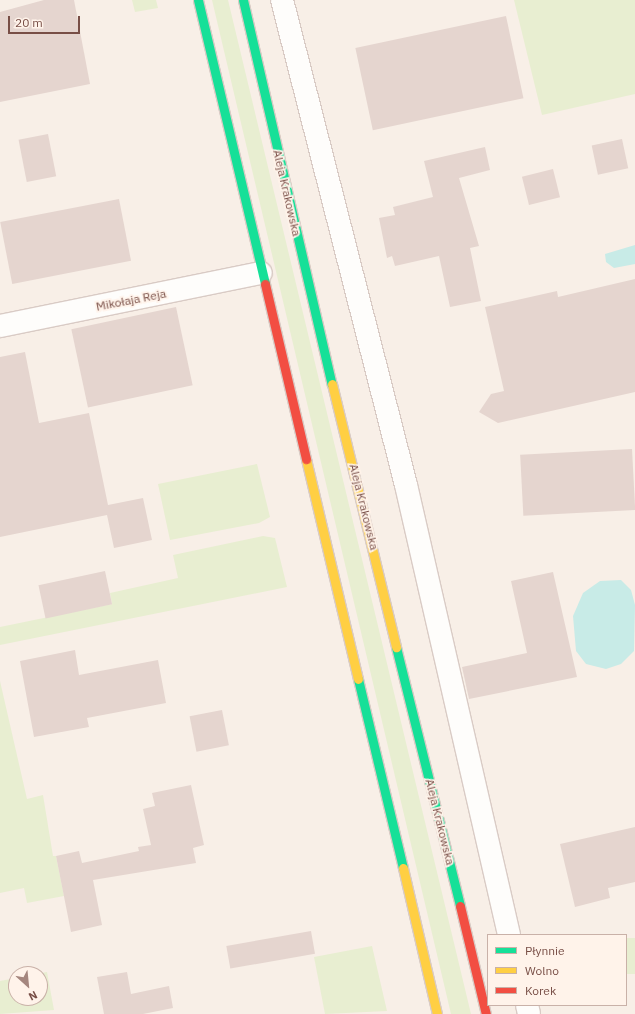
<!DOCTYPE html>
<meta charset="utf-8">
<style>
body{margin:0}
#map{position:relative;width:635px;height:1014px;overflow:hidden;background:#f8efe7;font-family:"IBM Plex Sans",sans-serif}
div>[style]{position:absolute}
.green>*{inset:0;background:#e8eed1;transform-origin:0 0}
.water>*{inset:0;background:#c8ebe7}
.building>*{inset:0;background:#e5d5cf;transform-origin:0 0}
.roads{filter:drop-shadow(1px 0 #d9cbc5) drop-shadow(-1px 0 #d9cbc5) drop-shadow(0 1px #d9cbc5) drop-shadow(0 -1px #d9cbc5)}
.street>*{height:22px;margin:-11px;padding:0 11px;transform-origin:11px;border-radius:11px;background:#fefdfb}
.fast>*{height:9px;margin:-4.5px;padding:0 4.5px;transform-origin:4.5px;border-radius:4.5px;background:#16e098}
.slow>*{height:9px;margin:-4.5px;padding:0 4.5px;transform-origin:4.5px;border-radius:4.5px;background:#ffcf43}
.jam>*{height:9px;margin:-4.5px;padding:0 4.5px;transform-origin:4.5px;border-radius:4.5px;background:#f24e42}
span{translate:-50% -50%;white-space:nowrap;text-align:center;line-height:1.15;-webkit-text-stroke:3.5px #fff3ea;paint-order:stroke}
.street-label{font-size:12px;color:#784e46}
.legend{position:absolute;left:487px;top:934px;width:140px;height:72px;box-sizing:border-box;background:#fff3ea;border:1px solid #c9b1a8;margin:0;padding:5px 7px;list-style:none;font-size:12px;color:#784e46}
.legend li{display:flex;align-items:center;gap:8px;height:20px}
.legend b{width:20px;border:1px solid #c9b1a8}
.north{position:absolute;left:8px;top:966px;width:40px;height:40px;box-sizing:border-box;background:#fff3ea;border:1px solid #c9b1a8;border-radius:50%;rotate:153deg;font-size:11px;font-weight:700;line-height:16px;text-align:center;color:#784e46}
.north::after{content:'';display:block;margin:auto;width:14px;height:18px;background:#a5867e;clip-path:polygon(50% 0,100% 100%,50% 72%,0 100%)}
.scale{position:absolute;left:8px;top:16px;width:72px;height:18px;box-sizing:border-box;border:2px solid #784e46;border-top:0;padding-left:5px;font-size:12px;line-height:14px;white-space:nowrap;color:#784e46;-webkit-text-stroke:3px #fff3ea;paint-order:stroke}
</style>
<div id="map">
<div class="green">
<div style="clip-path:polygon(132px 0,156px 0,158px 8px,135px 12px)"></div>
<div style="clip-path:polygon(212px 0,228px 0,471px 1014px,451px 1014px)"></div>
<div style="clip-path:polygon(514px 0,635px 0,635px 94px,542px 115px)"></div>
<div style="clip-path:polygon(257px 464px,270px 517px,259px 523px,170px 540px,158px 484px)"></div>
<div style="clip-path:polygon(263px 536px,275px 538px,287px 587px,0 645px,0 627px,112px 604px,110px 593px,178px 578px,173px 555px)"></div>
<div style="clip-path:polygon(0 681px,27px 799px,43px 795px,53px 856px,56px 856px,64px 896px,27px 903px,24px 888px,0 893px)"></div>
<div style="left:635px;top:938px;width:36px;height:9px;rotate:90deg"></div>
<div style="clip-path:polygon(372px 946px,387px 1011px,325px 1014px,314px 957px)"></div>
<div style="clip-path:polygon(47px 972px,54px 1010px,0 1014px,0 981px,16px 978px,16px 998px,40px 998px,40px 974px,35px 974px)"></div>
</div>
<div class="water">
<div style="clip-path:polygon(635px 245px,635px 264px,614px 268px,606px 262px,605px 254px)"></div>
<div style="clip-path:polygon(621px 580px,631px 590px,635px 605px,634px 651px,621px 664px,606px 669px,586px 664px,576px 651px,573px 616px,583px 593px,600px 581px)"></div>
</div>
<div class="building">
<div style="clip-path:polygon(44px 0,74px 0,90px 84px,0 102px,0 12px)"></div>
<div style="left:506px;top:16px;width:84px;height:154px;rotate:78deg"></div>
<div style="left:48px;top:134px;width:43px;height:30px;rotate:79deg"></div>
<div style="left:622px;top:139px;width:30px;height:31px;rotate:78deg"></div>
<div style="clip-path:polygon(485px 147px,490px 170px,459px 178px,479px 246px,470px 248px,481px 301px,450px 307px,439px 256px,395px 266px,392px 256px,387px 258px,379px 218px,395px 215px,393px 207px,433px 197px,424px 161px)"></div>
<div style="left:553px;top:169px;width:29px;height:32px;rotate:76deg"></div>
<div style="left:119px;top:199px;width:63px;height:121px;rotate:79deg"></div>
<div style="clip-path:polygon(635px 279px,635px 392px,498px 423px,479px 412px,491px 394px,504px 391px,485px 307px,557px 291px,558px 297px)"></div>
<div style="left:176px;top:307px;width:80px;height:107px;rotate:78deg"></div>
<div style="clip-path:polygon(25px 352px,39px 423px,89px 413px,108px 505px,143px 498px,152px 540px,114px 548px,107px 515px,0 537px,0 357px)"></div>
<div style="left:632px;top:449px;width:61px;height:112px;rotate:87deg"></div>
<div style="left:105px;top:571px;width:34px;height:68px;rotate:78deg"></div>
<div style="clip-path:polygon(553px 572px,577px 677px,469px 699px,462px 667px,527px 653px,511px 581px)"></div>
<div style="clip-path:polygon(75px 650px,79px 675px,158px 660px,166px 703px,87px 718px,89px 727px,34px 737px,20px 661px)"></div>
<div style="left:222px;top:710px;width:36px;height:33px;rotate:79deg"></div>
<div style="clip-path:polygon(191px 785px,204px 845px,193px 848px,196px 863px,93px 880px,102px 925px,71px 932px,56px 856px,79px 851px,82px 863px,139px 851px,138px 847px,151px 845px,143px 809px,155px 806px,152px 793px)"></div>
<div style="clip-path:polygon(635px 827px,635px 882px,608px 888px,610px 898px,575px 907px,560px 844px)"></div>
<div style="left:311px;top:931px;width:23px;height:86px;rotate:80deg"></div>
<div style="clip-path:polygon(127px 972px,131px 994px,169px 986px,173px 1008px,143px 1014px,104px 1014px,97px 977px)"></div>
</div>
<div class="roads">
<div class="street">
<div style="left:282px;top:0;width:501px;rotate:75.66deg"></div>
<div style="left:406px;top:485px;width:462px;rotate:77.1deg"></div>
<div style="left:0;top:326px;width:266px;rotate:-11.5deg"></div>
<div style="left:527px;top:1005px;width:9px;rotate:77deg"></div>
</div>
<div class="fast">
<div style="left:198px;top:0;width:292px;rotate:76.7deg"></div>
<div style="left:243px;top:0;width:394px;rotate:77deg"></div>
<div style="left:396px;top:647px;width:267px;rotate:76.1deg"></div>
<div style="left:358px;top:679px;width:194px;rotate:76.6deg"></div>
</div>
<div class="slow">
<div style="left:332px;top:384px;width:271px;rotate:76.3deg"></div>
<div style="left:306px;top:459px;width:226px;rotate:76.7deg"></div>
<div style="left:403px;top:868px;width:150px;rotate:76.9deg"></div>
</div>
<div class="jam">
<div style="left:265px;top:284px;width:180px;rotate:76.8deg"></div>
<div style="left:460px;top:906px;width:111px;rotate:76.5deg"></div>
</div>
</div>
<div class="street-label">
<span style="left:287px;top:193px;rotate:77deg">Aleja Krakowska</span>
<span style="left:131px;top:300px;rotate:-11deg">Mikołaja Reja</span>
<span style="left:364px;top:507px;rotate:76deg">Aleja Krakowska</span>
<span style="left:440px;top:822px;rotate:76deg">Aleja Krakowska</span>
</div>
<ul class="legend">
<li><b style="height:5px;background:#16e098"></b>Płynnie</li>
<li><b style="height:5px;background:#ffcf43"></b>Wolno</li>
<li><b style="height:5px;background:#f24e42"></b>Korek</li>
</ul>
<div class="north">N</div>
<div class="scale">20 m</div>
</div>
